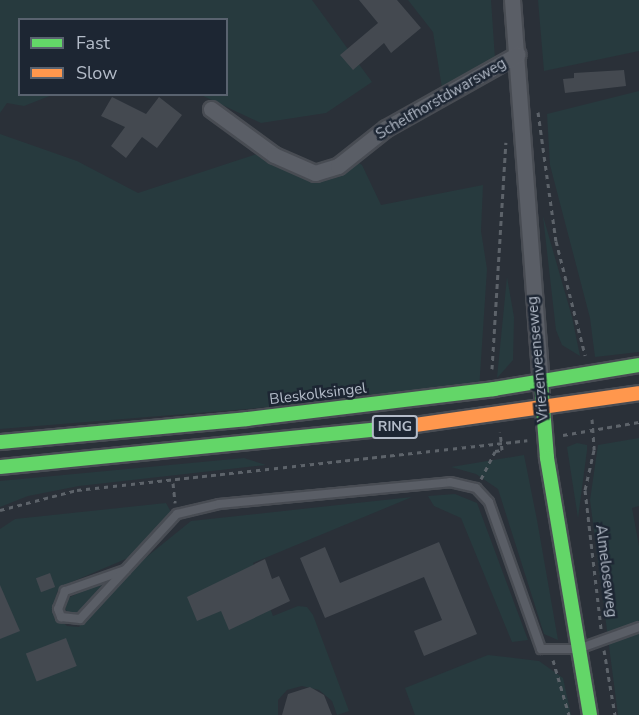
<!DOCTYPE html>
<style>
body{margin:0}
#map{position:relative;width:639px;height:715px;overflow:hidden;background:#2a3038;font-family:"Nunito Sans",sans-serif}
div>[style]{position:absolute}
.green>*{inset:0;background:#273a3e}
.building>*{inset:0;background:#444950;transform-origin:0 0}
.path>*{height:3px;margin-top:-1.5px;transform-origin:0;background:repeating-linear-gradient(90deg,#5d636a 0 4.5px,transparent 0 9px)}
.roads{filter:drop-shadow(2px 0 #484c53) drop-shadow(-2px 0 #484c53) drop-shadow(0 2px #484c53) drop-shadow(0 -2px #484c53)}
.lane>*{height:8px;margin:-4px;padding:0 4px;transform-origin:4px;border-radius:4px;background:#5a5e66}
.street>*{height:15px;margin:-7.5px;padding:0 7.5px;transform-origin:7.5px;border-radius:7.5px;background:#5a5e66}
.fast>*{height:14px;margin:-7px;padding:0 7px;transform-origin:7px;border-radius:7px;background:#63d668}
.slow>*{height:14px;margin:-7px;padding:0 7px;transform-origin:7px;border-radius:7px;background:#ff974d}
span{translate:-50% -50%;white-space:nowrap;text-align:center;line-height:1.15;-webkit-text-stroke:5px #1d2633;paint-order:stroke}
.shield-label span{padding:2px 4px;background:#1d2633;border:2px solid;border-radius:4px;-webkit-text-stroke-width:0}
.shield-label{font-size:14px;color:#b4bcc9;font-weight:700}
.street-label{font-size:15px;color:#b4bcc9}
.legend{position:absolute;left:18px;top:18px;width:210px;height:78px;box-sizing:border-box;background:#1d2633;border:2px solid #59626f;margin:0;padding:8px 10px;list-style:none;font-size:18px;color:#b4bcc9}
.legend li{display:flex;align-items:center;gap:12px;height:30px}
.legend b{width:30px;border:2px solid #59626f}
</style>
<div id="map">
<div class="green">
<div style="clip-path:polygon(0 0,312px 0,372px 82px,326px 113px,261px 123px,201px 95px,226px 94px,226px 20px,20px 20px,20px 94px,52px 95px,24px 106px,7px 103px,0 113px)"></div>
<div style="clip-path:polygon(408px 0,491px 0,495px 59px,442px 88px,433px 32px)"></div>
<div style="clip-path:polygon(538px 0,639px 0,639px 51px,544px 71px)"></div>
<div style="clip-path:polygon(639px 91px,639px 352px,595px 357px,590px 318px,550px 165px,547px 114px)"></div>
<div style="clip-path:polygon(0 134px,77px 161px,138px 193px,263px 152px,312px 173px,346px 154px,362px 165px,381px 205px,483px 185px,481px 231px,487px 269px,479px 390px,0 429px)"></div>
<div style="clip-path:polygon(543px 216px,572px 317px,580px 356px,562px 345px,556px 330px)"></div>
<div style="clip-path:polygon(507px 277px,514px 317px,513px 360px,497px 378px)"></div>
<div style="clip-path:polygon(639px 438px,639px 506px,632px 508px,639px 546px,639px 715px,618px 715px,590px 500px,598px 445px)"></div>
<div style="clip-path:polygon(577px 443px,587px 445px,587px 450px,578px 518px,567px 447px)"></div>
<div style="clip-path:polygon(524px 455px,537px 520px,558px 640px,544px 634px,498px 489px,476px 474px,451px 467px)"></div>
<div style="clip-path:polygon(244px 458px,266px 465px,79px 486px,28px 496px,0 507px,0 481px)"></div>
<div style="clip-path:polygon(455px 494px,477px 503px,528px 640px,512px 642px,461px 518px,434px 506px,428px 496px)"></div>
<div style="clip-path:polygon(412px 497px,253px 563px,273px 616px,298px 606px,307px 607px,313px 615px,349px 711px,337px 715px,332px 701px,319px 690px,302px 686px,287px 690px,278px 700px,278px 715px,0 715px,0 529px,15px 519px,166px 503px,171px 512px,128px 558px,67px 584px,57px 592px,54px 611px,58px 618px,67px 626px,79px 627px,144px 559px,191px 521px)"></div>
<div style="clip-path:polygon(107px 579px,79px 613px,70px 615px,65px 609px,68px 598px)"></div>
<div style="clip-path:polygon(488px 655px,539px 661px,563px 678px,571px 715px,415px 715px,405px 688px)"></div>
</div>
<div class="building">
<div style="clip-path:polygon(359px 0,397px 0,421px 28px,391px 53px,384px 43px,353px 70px,340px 55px,378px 23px)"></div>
<div style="clip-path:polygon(624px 70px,626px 86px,565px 93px,563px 79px,574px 78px,574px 73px)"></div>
<div style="clip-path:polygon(112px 97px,146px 114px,159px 97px,182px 115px,157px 148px,142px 137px,126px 158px,111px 146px,125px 127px,101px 116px)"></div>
<div style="clip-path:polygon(439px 542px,477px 634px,424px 656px,414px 631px,442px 620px,424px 577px,325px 618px,300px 558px,325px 547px,340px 583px)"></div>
<div style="clip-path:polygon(265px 559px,272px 579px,279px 576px,290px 601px,229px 630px,221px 611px,197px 621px,187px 597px)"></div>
<div style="left:50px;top:573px;width:15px;height:15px;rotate:70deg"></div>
<div style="clip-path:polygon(0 585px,20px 631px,0 639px)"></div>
<div style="left:66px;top:638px;width:30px;height:43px;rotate:69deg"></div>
<div style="clip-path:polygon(310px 687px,324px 695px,332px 715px,282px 715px,288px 694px)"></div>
</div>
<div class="path">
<div style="left:538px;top:112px;width:130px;rotate:82.1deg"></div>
<div style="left:556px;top:241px;width:118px;rotate:75.7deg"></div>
<div style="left:492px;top:369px;width:227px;rotate:-86.5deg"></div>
<div style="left:592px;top:419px;width:31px;rotate:86deg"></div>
<div style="left:594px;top:450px;width:41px;rotate:102.7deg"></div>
<div style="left:585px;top:490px;width:140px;rotate:83.4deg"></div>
<div style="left:563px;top:435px;width:77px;rotate:-9.7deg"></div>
<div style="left:481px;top:479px;width:31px;rotate:-63deg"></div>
<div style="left:495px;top:451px;width:7px;rotate:-8deg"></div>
<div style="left:502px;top:450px;width:18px;rotate:-96deg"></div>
<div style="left:173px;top:483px;width:20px;rotate:84deg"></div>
<div style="left:0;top:510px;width:80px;rotate:-14.6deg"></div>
<div style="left:77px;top:490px;width:453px;rotate:-6.3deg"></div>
<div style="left:604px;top:650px;width:66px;rotate:80.4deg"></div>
<div style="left:553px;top:660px;width:57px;rotate:73.8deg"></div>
</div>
<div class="roads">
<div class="lane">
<div style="left:125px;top:570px;width:64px;rotate:160.7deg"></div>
<div style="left:65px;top:591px;width:19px;rotate:111deg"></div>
<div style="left:58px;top:609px;width:9px;rotate:69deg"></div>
<div style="left:61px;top:617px;width:19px;rotate:6deg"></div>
<div style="left:80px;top:619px;width:143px;rotate:-47.3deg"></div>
<div style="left:177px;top:514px;width:43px;rotate:-13.4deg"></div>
<div style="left:219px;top:504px;width:232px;rotate:-5.4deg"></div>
<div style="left:450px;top:482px;width:27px;rotate:13deg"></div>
<div style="left:476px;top:488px;width:19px;rotate:47deg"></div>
<div style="left:489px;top:502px;width:156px;rotate:70.5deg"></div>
<div style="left:541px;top:649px;width:37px"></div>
<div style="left:578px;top:649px;width:65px;rotate:-19.8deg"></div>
</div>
<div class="street">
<div style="left:512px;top:0;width:384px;rotate:85.7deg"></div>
<div style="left:211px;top:109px;width:78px;rotate:36.1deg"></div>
<div style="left:274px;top:155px;width:45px;rotate:23.7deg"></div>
<div style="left:315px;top:173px;width:24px;rotate:-17deg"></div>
<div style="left:338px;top:166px;width:61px;rotate:-38.4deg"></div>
<div style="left:386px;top:128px;width:151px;rotate:-29.3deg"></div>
</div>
<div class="fast">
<div style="left:541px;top:383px;width:75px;rotate:85.4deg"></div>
<div style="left:547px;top:458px;width:261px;rotate:80.5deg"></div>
<div style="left:0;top:442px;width:248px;rotate:-5.3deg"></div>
<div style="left:247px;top:419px;width:249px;rotate:-6.9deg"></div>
<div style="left:494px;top:389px;width:147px;rotate:-9.4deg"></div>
<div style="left:0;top:467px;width:403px;rotate:-5.7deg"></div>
</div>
<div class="slow">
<div style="left:401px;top:427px;width:240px;rotate:-8.1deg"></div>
</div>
</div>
<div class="shield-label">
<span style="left:395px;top:427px">RING</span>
</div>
<div class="street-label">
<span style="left:441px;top:99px;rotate:-30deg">Schelfhorstdwarsweg</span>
<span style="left:538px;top:359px;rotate:-95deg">Vriezenveenseweg</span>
<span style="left:318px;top:394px;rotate:-7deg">Bleskolksingel</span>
<span style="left:606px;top:571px;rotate:83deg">Almeloseweg</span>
</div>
<ul class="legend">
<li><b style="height:8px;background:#63d668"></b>Fast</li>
<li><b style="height:8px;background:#ff974d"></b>Slow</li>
</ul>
</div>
